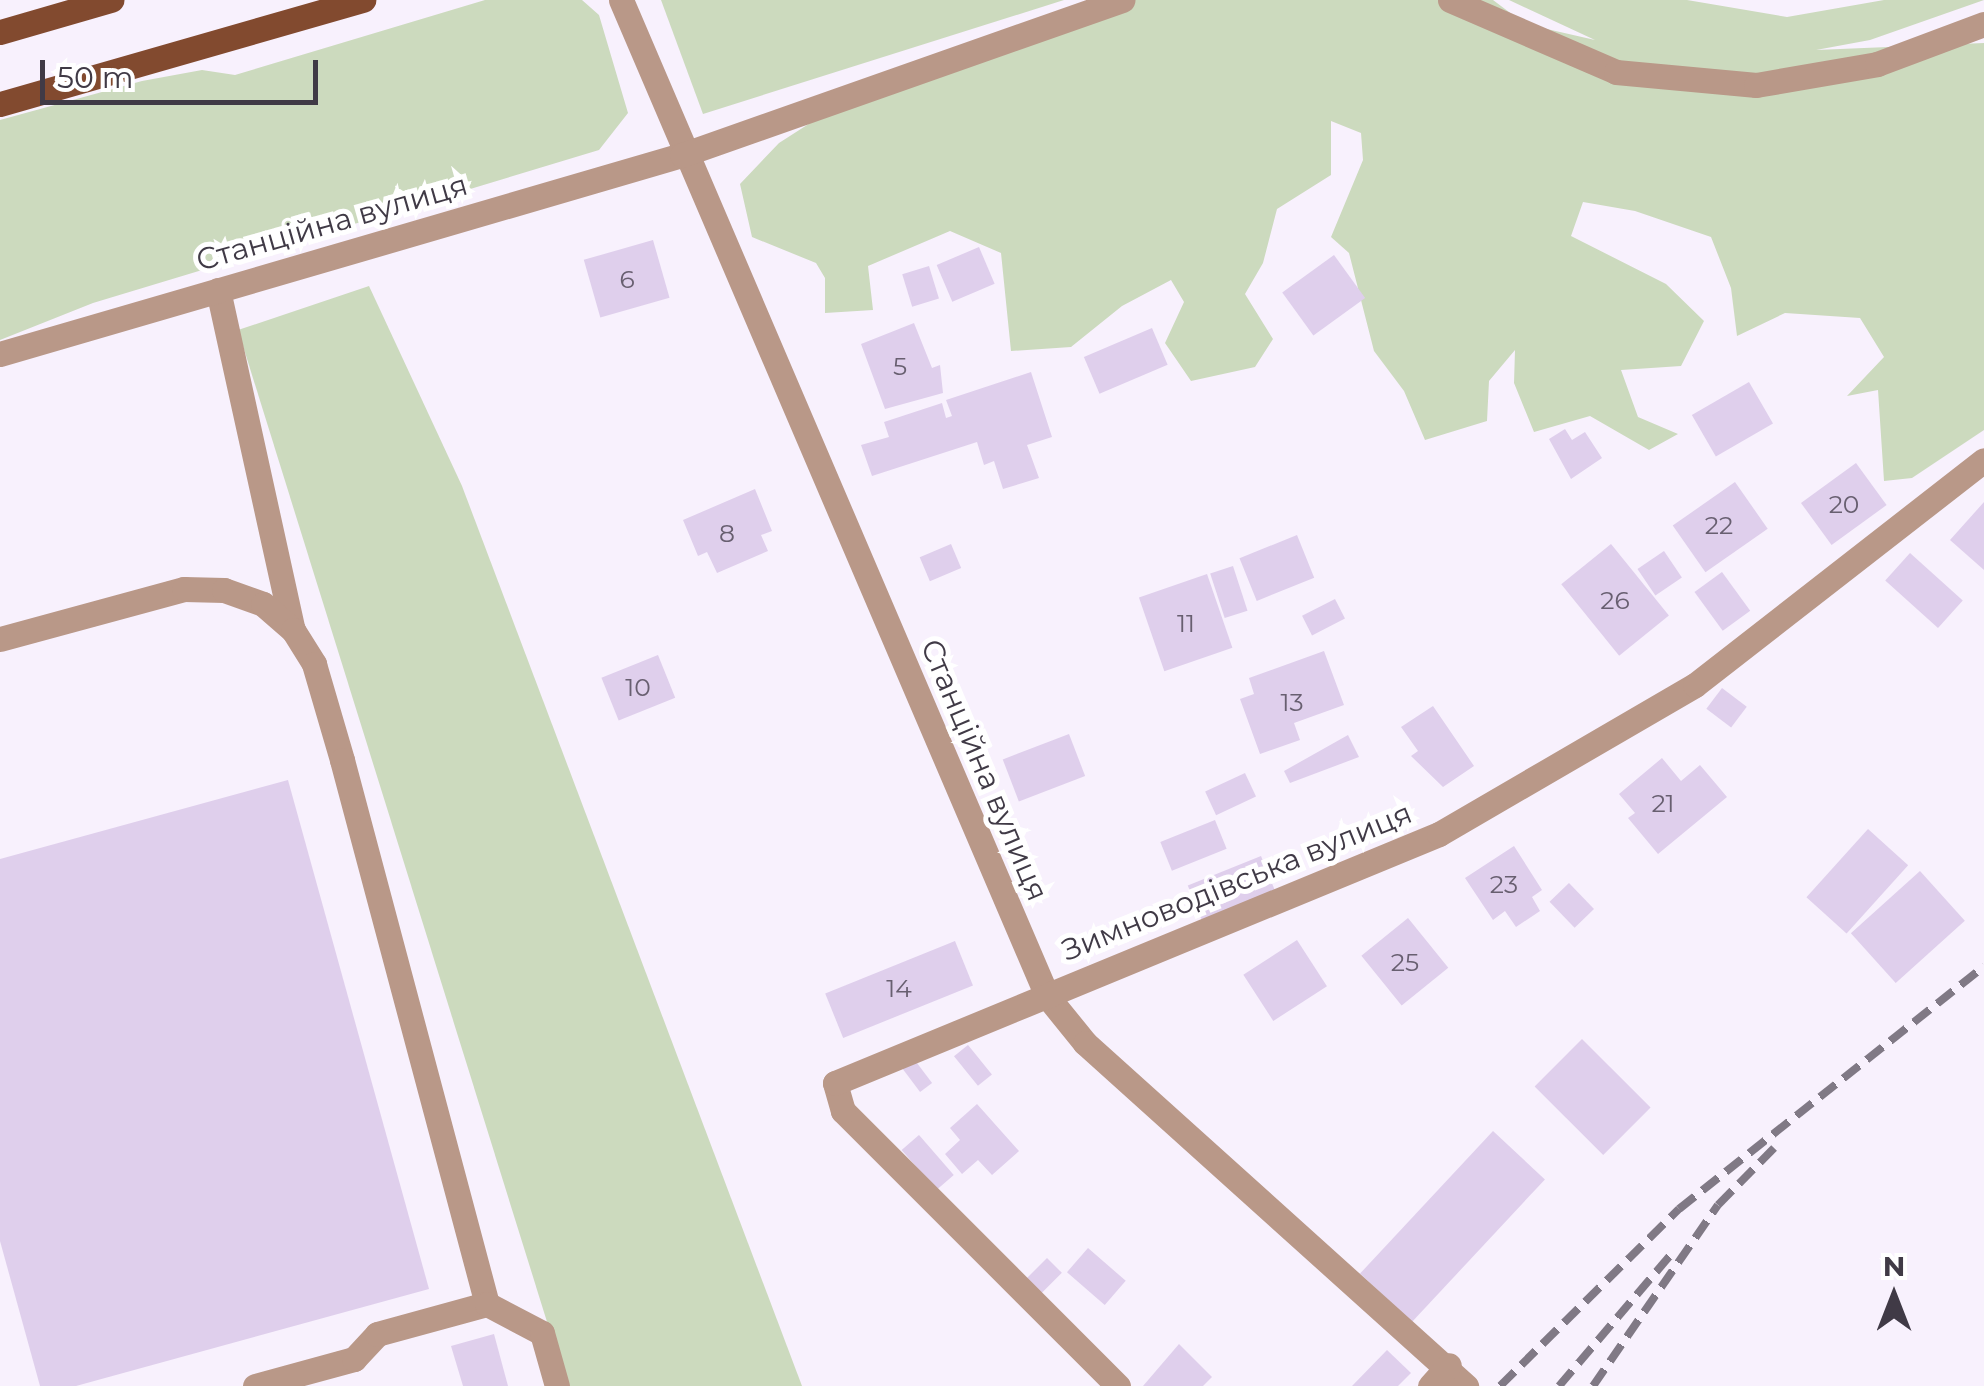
<!DOCTYPE html>
<meta charset="utf-8">
<style>
body{margin:0}
#map{position:relative;width:1984px;height:1386px;overflow:hidden;background:#f8f1fd;font-family:Montserrat,sans-serif}
div>[style]{position:absolute}
.green>*{inset:0;background:#ccdabe}
.building>*{inset:0;background:#dfcfec;transform-origin:0 0}
.minor>*{height:25px;margin:-12.5px;padding:0 12.5px;transform-origin:12.5px;border-radius:12.5px;background:#b99888}
.major>*{height:25px;margin:-12.5px;padding:0 12.5px;transform-origin:12.5px;border-radius:12.5px;background:#824a2f}
.rail>*{height:8px;margin-top:-4px;transform-origin:0;background:repeating-linear-gradient(90deg,#807985 0 20px,transparent 0 30px)}
span{translate:-50% -50%;white-space:nowrap;text-align:center;line-height:1.15;-webkit-text-stroke:10px #fff;paint-order:stroke}
.number-label{font-size:25px;color:#685f70}
.number-label span{-webkit-text-stroke-width:0}
.street-label{font-size:30px;color:#403a46}
.north{position:absolute;left:1844px;top:1246px;width:100px;height:100px;-webkit-text-stroke:8px #fff;paint-order:stroke;rotate:0deg;font-size:28px;font-weight:700;line-height:40px;text-align:center;color:#403a46}
.north::after{content:'';display:block;margin:auto;width:35px;height:45px;background:#403a46;clip-path:polygon(50% 0,100% 100%,50% 72%,0 100%)}
.scale{position:absolute;left:40px;top:60px;width:278px;height:45px;box-sizing:border-box;border:5px solid #403a46;border-top:0;padding-left:12px;font-size:30px;line-height:35px;white-space:nowrap;color:#403a46;-webkit-text-stroke:8px #fff;paint-order:stroke}
</style>
<div id="map">
<div class="green">
<div style="clip-path:polygon(485px 0,582px 0,599px 15px,628px 113px,599px 150px,93px 303px,0 340px,0 120px,142px 81px,202px 70px,235px 75px)"></div>
<div style="clip-path:polygon(661px 0,1064px 0,703px 114px)"></div>
<div style="clip-path:polygon(1126px 0,1493px 0,1525px 24px,1595px 40px,1509px 0,1687px 0,1787px 17px,1884px 0,1984px 0,1870px 40px,1816px 50px,1984px 43px,1984px 430px,1912px 478px,1884px 481px,1878px 390px,1847px 396px,1884px 357px,1860px 318px,1785px 313px,1737px 336px,1731px 288px,1711px 237px,1635px 211px,1583px 202px,1571px 236px,1666px 284px,1704px 321px,1681px 366px,1621px 370px,1638px 417px,1678px 434px,1649px 450px,1590px 416px,1534px 432px,1514px 383px,1515px 350px,1489px 381px,1487px 421px,1425px 440px,1404px 391px,1374px 351px,1349px 253px,1331px 237px,1363px 160px,1361px 133px,1331px 121px,1331px 175px,1277px 209px,1263px 263px,1245px 294px,1273px 339px,1255px 367px,1191px 381px,1165px 343px,1184px 302px,1171px 280px,1122px 306px,1071px 347px,1011px 351px,1001px 253px,950px 231px,868px 266px,873px 310px,825px 313px,825px 278px,816px 263px,752px 237px,740px 184px,779px 143px,832px 109px)"></div>
<div style="clip-path:polygon(369px 286px,462px 486px,802px 1386px,567px 1386px,238px 330px)"></div>
</div>
<div class="building">
<div style="left:653px;top:240px;width:60px;height:72px;rotate:74deg"></div>
<div style="left:979px;top:247px;width:40px;height:46px;rotate:67deg"></div>
<div style="left:1334px;top:255px;width:53px;height:64px;rotate:54deg"></div>
<div style="left:929px;top:266px;width:34px;height:28px;rotate:73deg"></div>
<div style="clip-path:polygon(914px 323px,932px 368px,940px 365px,943px 393px,885px 409px,861px 344px)"></div>
<div style="left:1152px;top:328px;width:40px;height:74px;rotate:67deg"></div>
<div style="clip-path:polygon(1031px 372px,1052px 437px,1027px 445px,1039px 478px,1003px 489px,994px 461px,984px 465px,977px 442px,872px 476px,861px 445px,889px 437px,884px 422px,942px 403px,946px 418px,952px 416px,946px 400px)"></div>
<div style="left:1749px;top:382px;width:48px;height:66px;rotate:60deg"></div>
<div style="clip-path:polygon(1565px 429px,1572px 440px,1585px 432px,1602px 458px,1571px 479px,1549px 439px)"></div>
<div style="left:1856px;top:463px;width:52px;height:68px;rotate:54deg"></div>
<div style="left:1735px;top:482px;width:57px;height:76px;rotate:55deg"></div>
<div style="clip-path:polygon(755px 489px,772px 531px,761px 535px,768px 551px,717px 573px,707px 552px,698px 556px,683px 520px)"></div>
<div style="clip-path:polygon(1984px 502px,1984px 570px,1950px 540px)"></div>
<div style="left:1297px;top:535px;width:46px;height:62px;rotate:68deg"></div>
<div style="left:951px;top:544px;width:26px;height:34px;rotate:67deg"></div>
<div style="left:1611px;top:544px;width:92px;height:64px;rotate:51deg"></div>
<div style="left:1664px;top:551px;width:32px;height:32px;rotate:56deg"></div>
<div style="left:1910px;top:553px;width:71px;height:37px;rotate:42deg"></div>
<div style="left:1233px;top:566px;width:47px;height:24px;rotate:72deg"></div>
<div style="left:1722px;top:572px;width:48px;height:34px;rotate:54deg"></div>
<div style="left:1207px;top:574px;width:78px;height:72px;rotate:71deg"></div>
<div style="left:1335px;top:599px;width:22px;height:37px;rotate:63deg"></div>
<div style="clip-path:polygon(1324px 651px,1344px 705px,1294px 723px,1300px 740px,1260px 754px,1240px 699px,1254px 694px,1249px 678px)"></div>
<div style="left:658px;top:655px;width:46px;height:61px;rotate:68deg"></div>
<div style="left:1722px;top:688px;width:31px;height:26px;rotate:37deg"></div>
<div style="clip-path:polygon(1433px 706px,1474px 766px,1443px 787px,1411px 756px,1418px 751px,1401px 727px)"></div>
<div style="left:1069px;top:734px;width:45px;height:71px;rotate:69deg"></div>
<div style="clip-path:polygon(1348px 735px,1359px 757px,1290px 783px,1284px 771px)"></div>
<div style="clip-path:polygon(1662px 758px,1681px 781px,1700px 765px,1727px 797px,1658px 854px,1628px 818px,1635px 813px,1619px 794px)"></div>
<div style="left:1245px;top:773px;width:26px;height:44px;rotate:65deg"></div>
<div style="clip-path:polygon(288px 780px,429px 1289px,76px 1386px,40px 1386px,0 1241px,0 859px)"></div>
<div style="left:1215px;top:820px;width:31px;height:59px;rotate:68deg"></div>
<div style="left:1868px;top:829px;width:54px;height:92px;rotate:42deg"></div>
<div style="clip-path:polygon(1514px 846px,1542px 890px,1532px 897px,1540px 911px,1516px 927px,1505px 911px,1493px 920px,1465px 878px)"></div>
<div style="left:1261px;top:856px;width:38px;height:79px;rotate:68deg"></div>
<div style="left:1920px;top:871px;width:67px;height:93px;rotate:48deg"></div>
<div style="left:1569px;top:883px;width:36px;height:27px;rotate:46deg"></div>
<div style="left:1408px;top:918px;width:64px;height:60px;rotate:51deg"></div>
<div style="left:1297px;top:940px;width:55px;height:64px;rotate:57deg"></div>
<div style="left:955px;top:941px;width:48px;height:140px;rotate:68deg"></div>
<div style="left:1582px;top:1039px;width:97px;height:67px;rotate:45deg"></div>
<div style="left:968px;top:1045px;width:38px;height:18px;rotate:51deg"></div>
<div style="left:914px;top:1059px;width:30px;height:15px;rotate:53deg"></div>
<div style="clip-path:polygon(977px 1104px,1019px 1151px,992px 1175px,978px 1160px,962px 1174px,945px 1154px,960px 1140px,950px 1128px)"></div>
<div style="left:1493px;top:1131px;width:71px;height:195px;rotate:43deg"></div>
<div style="left:919px;top:1135px;width:53px;height:23px;rotate:49deg"></div>
<div style="left:1088px;top:1248px;width:50px;height:32px;rotate:41deg"></div>
<div style="left:1047px;top:1258px;width:21px;height:30px;rotate:45deg"></div>
<div style="clip-path:polygon(494px 1334px,508px 1386px,463px 1386px,451px 1346px)"></div>
<div style="clip-path:polygon(1179px 1344px,1212px 1377px,1203px 1386px,1143px 1386px)"></div>
<div style="clip-path:polygon(1387px 1350px,1411px 1373px,1398px 1386px,1352px 1386px)"></div>
</div>
<div class="minor">
<div style="left:621px;top:0;width:1083px;rotate:66.84deg"></div>
<div style="left:1047px;top:996px;width:60px;rotate:51deg"></div>
<div style="left:1085px;top:1043px;width:513px;rotate:42deg"></div>
<div style="left:1450px;top:0;width:181px;rotate:23.4deg"></div>
<div style="left:1616px;top:72px;width:141px;rotate:5.3deg"></div>
<div style="left:1756px;top:85px;width:123px;rotate:-9.8deg"></div>
<div style="left:1877px;top:64px;width:114px;rotate:-20.5deg"></div>
<div style="left:218px;top:290px;width:348px;rotate:77.6deg"></div>
<div style="left:0;top:354px;width:710px;rotate:-16.27deg"></div>
<div style="left:682px;top:155px;width:467px;rotate:-19.4deg"></div>
<div style="left:0;top:639px;width:191px;rotate:-15.2deg"></div>
<div style="left:184px;top:589px;width:40px;rotate:1.4deg"></div>
<div style="left:224px;top:590px;width:41px;rotate:19.7deg"></div>
<div style="left:263px;top:604px;width:40px;rotate:41deg"></div>
<div style="left:293px;top:630px;width:40px;rotate:58deg"></div>
<div style="left:314px;top:664px;width:100px;rotate:73.7deg"></div>
<div style="left:342px;top:760px;width:563px;rotate:75.08deg"></div>
<div style="left:255px;top:1386px;width:103px;rotate:-15.3deg"></div>
<div style="left:354px;top:1359px;width:34px;rotate:-47deg"></div>
<div style="left:377px;top:1334px;width:114px;rotate:-15.3deg"></div>
<div style="left:487px;top:1304px;width:62px;rotate:27.8deg"></div>
<div style="left:542px;top:1333px;width:55px;rotate:74.2deg"></div>
<div style="left:1118px;top:1386px;width:389px;rotate:-135deg"></div>
<div style="left:843px;top:1111px;width:29px;rotate:-106deg"></div>
<div style="left:835px;top:1083px;width:653px;rotate:-22.4deg"></div>
<div style="left:1439px;top:834px;width:296px;rotate:-30.2deg"></div>
<div style="left:1695px;top:685px;width:366px;rotate:-37.9deg"></div>
<div style="left:1430px;top:1386px;width:28px;rotate:-48deg"></div>
</div>
<div class="major">
<div style="left:0;top:32px;width:116px;rotate:-16.1deg"></div>
<div style="left:0;top:104px;width:378px;rotate:-16deg"></div>
</div>
<div class="rail">
<div style="left:1500px;top:1386px;width:252px;rotate:-44.7deg"></div>
<div style="left:1679px;top:1209px;width:390px;rotate:-38.5deg"></div>
<div style="left:1559px;top:1386px;width:176px;rotate:-49.6deg"></div>
<div style="left:1593px;top:1386px;width:220px;rotate:-55.4deg"></div>
<div style="left:1718px;top:1205px;width:80px;rotate:-45.5deg"></div>
</div>
<div class="number-label">
<span style="left:627px;top:279px">6</span>
<span style="left:900px;top:366px">5</span>
<span style="left:1844px;top:504px">20</span>
<span style="left:1719px;top:525px">22</span>
<span style="left:727px;top:533px">8</span>
<span style="left:1615px;top:600px">26</span>
<span style="left:1186px;top:623px">11</span>
<span style="left:638px;top:687px">10</span>
<span style="left:1292px;top:702px">13</span>
<span style="left:1663px;top:803px">21</span>
<span style="left:1504px;top:884px">23</span>
<span style="left:1405px;top:962px">25</span>
<span style="left:899px;top:988px">14</span>
</div>
<div class="street-label">
<span style="left:332px;top:223px;rotate:-16deg">Станційна вулиця</span>
<span style="left:984px;top:770px;rotate:67deg">Станційна вулиця</span>
<span style="left:1237px;top:882px;rotate:-22deg">Зимноводівська вулиця</span>
</div>
<div class="north">N</div>
<div class="scale">50 m</div>
</div>
